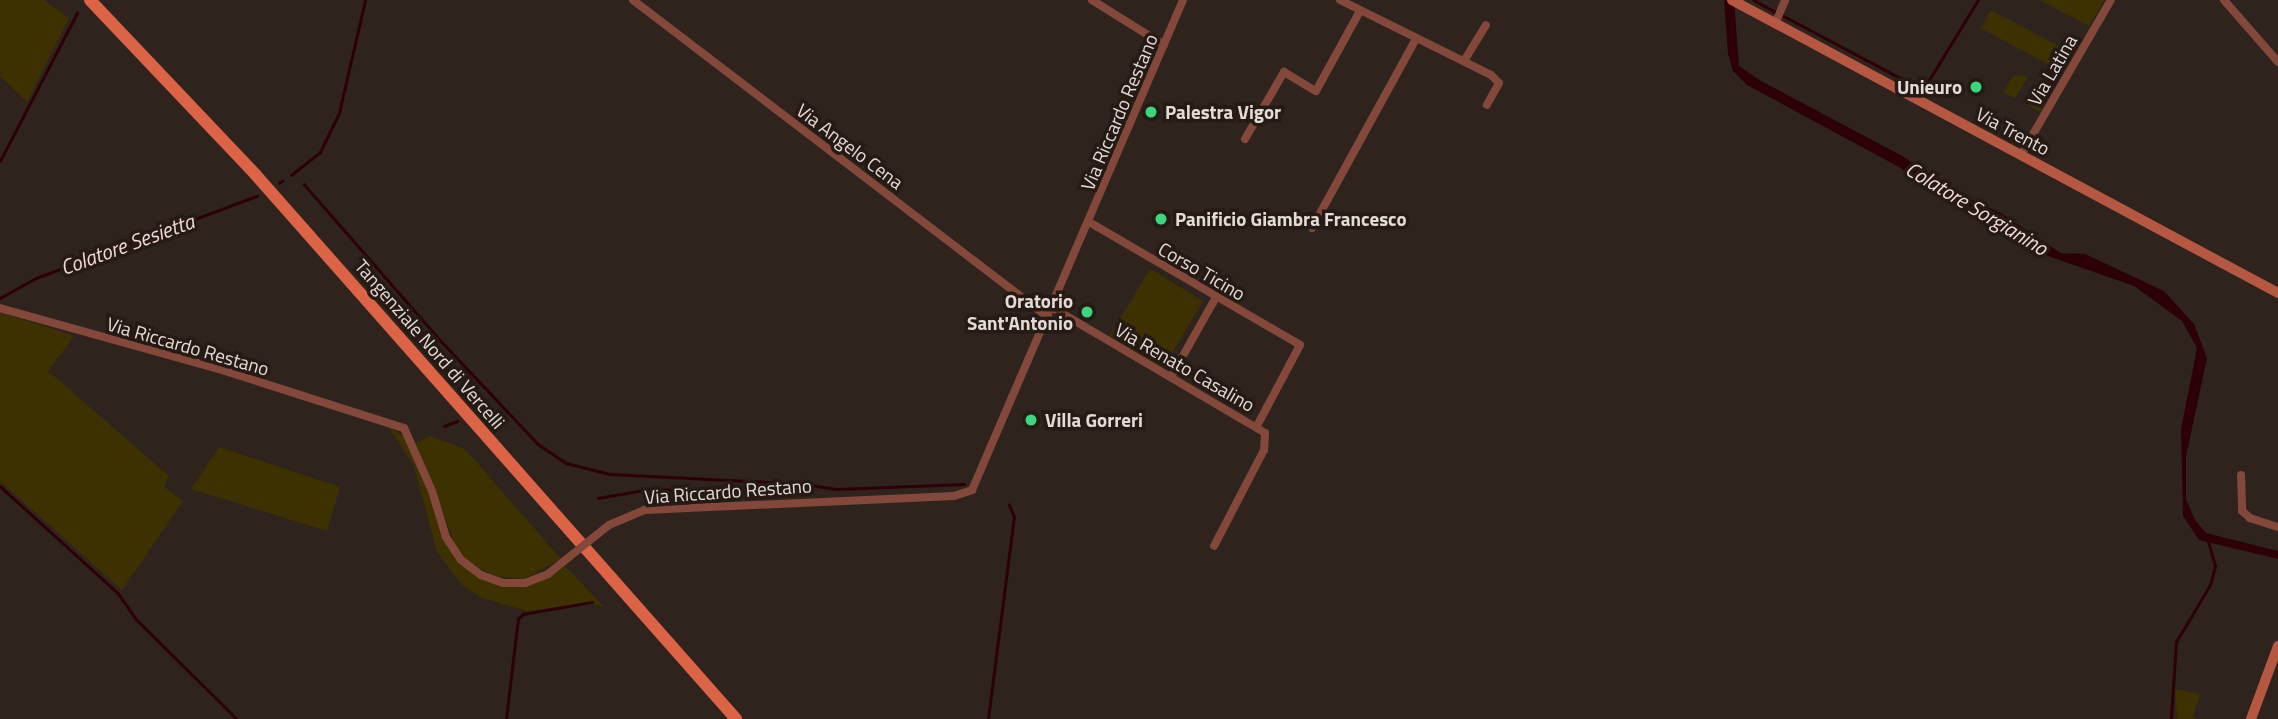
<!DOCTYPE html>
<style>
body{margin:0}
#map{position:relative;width:2278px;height:719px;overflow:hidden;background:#2e241d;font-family:"Titillium Web",sans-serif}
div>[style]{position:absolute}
.green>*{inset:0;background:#3d3102;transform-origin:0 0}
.water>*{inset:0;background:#2d0008}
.stream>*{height:2.5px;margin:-1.25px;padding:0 1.25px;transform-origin:1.25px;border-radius:1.25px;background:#2d0008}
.street>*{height:8px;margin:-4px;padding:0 4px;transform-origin:4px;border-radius:4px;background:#834839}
.secondary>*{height:10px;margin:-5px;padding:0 5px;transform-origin:5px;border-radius:5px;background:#b55741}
.primary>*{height:12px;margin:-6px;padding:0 6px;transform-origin:6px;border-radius:6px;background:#dc6346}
.street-bridge>*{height:8px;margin:-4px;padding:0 4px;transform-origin:4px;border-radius:4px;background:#834839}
.dots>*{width:19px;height:19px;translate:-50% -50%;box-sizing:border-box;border:4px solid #251b14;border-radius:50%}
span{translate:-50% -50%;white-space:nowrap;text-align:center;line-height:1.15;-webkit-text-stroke:7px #251b14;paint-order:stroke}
.street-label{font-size:19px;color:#e2dbd7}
.poi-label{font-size:19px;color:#e2dbd7;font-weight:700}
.right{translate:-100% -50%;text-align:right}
.left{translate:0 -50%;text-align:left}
.water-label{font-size:21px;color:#f4d8d9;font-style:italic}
</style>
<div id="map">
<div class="green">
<div style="clip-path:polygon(0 0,44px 0,69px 18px,27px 102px,0 76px)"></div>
<div style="clip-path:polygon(2040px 0,2104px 0,2089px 26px)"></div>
<div style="left:1991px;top:10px;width:93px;height:21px;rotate:28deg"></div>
<div style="clip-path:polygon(2014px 75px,2028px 77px,2015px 98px,2003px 92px)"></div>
<div style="clip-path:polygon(2048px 86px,2053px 88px,2040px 112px,2025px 103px,2040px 88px)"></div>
<div style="left:1150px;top:269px;width:62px;height:78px;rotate:31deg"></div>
<div style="clip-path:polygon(0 312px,74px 336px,48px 371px,169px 476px,164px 487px,183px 501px,122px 590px,0 481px)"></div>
<div style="clip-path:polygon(388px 426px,405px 437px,430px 492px,443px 539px,482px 579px,526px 586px,565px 566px,604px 607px,587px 603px,527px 611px,482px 598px,461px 584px,437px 552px,414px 466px)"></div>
<div style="clip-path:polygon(430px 436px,465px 449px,561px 559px,524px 579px,494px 576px,467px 561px,457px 549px,415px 443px)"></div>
<div style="clip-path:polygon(219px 447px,340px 487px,327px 531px,191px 489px)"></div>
<div style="clip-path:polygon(2175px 689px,2200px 694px,2193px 717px,2197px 719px,2177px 719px)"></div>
</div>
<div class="water">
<div style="clip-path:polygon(1724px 0,1734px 0,1739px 66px,1761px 81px,1904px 157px,1948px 189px,2001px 213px,2061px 253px,2085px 254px,2164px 291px,2194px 324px,2207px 358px,2186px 457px,2186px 499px,2195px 520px,2206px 533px,2278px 551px,2278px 559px,2199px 540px,2183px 516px,2181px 429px,2197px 348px,2182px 321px,2134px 286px,2045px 255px,1985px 212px,1944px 198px,1899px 167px,1747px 85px,1733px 71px,1728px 54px)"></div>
</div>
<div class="stream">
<div style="left:1754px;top:0;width:25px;rotate:29deg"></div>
<div style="left:1782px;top:15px;width:160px;rotate:28deg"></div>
<div style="left:1923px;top:90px;width:105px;rotate:-58.6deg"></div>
<div style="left:0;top:161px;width:167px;rotate:-62.5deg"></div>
<div style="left:291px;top:175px;width:37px;rotate:-38deg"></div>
<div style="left:320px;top:152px;width:43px;rotate:-64deg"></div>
<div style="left:339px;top:113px;width:116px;rotate:-77deg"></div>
<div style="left:279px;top:183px;width:4px;rotate:-34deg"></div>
<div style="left:304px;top:184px;width:210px;rotate:48.9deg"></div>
<div style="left:442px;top:342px;width:140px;rotate:46.7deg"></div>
<div style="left:538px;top:444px;width:34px;rotate:34deg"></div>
<div style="left:566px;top:463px;width:45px;rotate:14deg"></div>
<div style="left:610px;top:474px;width:195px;rotate:2.9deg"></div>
<div style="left:805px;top:484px;width:31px;rotate:9deg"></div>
<div style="left:836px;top:489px;width:128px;rotate:-2.2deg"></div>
<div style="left:0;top:298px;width:41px;rotate:-29.1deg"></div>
<div style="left:36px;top:278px;width:236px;rotate:-20.4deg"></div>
<div style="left:474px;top:406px;width:5px;rotate:-37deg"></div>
<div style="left:444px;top:426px;width:14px;rotate:-21deg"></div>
<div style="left:0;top:486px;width:159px;rotate:42.2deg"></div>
<div style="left:118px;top:593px;width:33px;rotate:55deg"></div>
<div style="left:137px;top:620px;width:141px;rotate:44.7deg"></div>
<div style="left:598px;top:498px;width:52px;rotate:-10deg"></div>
<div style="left:649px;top:489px;width:149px;rotate:1.9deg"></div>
<div style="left:506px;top:719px;width:101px;rotate:-83.2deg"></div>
<div style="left:518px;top:619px;width:7px;rotate:-45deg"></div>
<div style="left:523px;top:614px;width:70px;rotate:-9.9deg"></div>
<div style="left:988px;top:719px;width:204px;rotate:-82.7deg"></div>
<div style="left:1014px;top:517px;width:13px;rotate:-113deg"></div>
<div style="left:2171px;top:719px;width:77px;rotate:-86.3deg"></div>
<div style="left:2176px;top:642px;width:66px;rotate:-59.2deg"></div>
<div style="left:2210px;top:585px;width:20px;rotate:-75deg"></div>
<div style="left:2215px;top:566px;width:26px;rotate:-106deg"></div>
</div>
<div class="street">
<div style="left:633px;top:0;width:524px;rotate:37.4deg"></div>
<div style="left:1092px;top:0;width:85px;rotate:32deg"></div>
<div style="left:1340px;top:0;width:169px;rotate:26.4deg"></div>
<div style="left:1491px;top:75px;width:11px;rotate:45deg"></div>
<div style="left:1499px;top:83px;width:25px;rotate:119deg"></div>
<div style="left:2224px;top:0;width:82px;rotate:48.9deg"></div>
<div style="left:1775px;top:24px;width:26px;rotate:-67deg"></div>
<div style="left:1464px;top:61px;width:42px;rotate:-58.6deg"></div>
<div style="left:1245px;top:139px;width:78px;rotate:-59.8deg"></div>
<div style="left:1284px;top:72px;width:37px;rotate:31deg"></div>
<div style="left:1316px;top:91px;width:91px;rotate:-61.2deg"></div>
<div style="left:2021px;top:155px;width:179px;rotate:-59.9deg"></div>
<div style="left:1089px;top:222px;width:244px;rotate:30.2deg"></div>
<div style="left:1300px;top:345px;width:92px;rotate:118deg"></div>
<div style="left:1312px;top:228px;width:216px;rotate:-61.2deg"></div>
<div style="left:0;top:308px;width:234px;rotate:15.6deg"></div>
<div style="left:225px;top:371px;width:188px;rotate:17.7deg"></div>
<div style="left:404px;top:428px;width:69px;rotate:66deg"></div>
<div style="left:432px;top:491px;width:48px;rotate:73.1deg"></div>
<div style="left:446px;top:537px;width:27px;rotate:57deg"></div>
<div style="left:461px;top:560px;width:25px;rotate:37deg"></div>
<div style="left:481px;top:575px;width:23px;rotate:20deg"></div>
<div style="left:503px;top:583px;width:22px"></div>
<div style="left:525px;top:583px;width:25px;rotate:-21deg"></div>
<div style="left:1053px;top:308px;width:246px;rotate:30.5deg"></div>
<div style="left:1265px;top:433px;width:17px;rotate:93deg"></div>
<div style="left:1264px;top:450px;width:108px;rotate:117.5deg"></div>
<div style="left:1171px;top:377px;width:92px;rotate:-60.6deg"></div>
<div style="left:2241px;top:475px;width:36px;rotate:88deg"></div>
<div style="left:2242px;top:511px;width:11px;rotate:41deg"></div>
<div style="left:2250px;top:518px;width:29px;rotate:18deg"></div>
<div style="left:609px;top:525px;width:39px;rotate:-23deg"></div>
<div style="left:645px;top:510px;width:309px;rotate:-2.6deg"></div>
<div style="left:954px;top:496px;width:19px;rotate:-18deg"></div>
<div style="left:972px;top:490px;width:533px;rotate:-66.7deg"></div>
</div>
<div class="secondary">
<div style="left:1732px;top:0;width:620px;rotate:28.22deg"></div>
<div style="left:2251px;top:719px;width:78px;rotate:-69.7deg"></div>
</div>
<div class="primary">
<div style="left:90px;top:0;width:240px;rotate:46.5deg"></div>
<div style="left:255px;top:174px;width:727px;rotate:48.57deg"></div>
</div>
<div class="street-bridge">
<div style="left:548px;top:574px;width:78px;rotate:-38.8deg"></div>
</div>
<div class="dots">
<div style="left:1976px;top:87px;background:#3ad77f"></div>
<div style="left:1151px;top:112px;background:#3ad77f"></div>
<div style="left:1161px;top:219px;background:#3ad77f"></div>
<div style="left:1087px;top:312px;background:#3ad77f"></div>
<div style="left:1031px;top:420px;background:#3ad77f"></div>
</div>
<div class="street-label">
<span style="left:2052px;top:70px;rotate:-60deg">Via Latina</span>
<span style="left:1119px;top:112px;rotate:-67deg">Via Riccardo Restano</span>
<span style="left:2013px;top:131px;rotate:28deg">Via Trento</span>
<span style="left:850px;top:146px;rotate:37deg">Via Angelo Cena</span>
<span style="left:1202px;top:271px;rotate:30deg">Corso Ticino</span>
<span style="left:430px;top:344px;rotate:49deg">Tangenziale Nord di Vercelli</span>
<span style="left:188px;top:346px;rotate:16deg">Via Riccardo Restano</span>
<span style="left:1185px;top:367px;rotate:30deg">Via Renato Casalino</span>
<span style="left:728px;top:491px;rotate:-4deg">Via Riccardo Restano</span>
</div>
<div class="poi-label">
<span class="right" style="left:1962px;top:87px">Unieuro</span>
<span class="left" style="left:1165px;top:112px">Palestra Vigor</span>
<span class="left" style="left:1175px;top:219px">Panificio Giambra Francesco</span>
<span class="right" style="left:1073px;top:312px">Oratorio<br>Sant'Antonio</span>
<span class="left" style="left:1045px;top:420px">Villa Gorreri</span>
</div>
<div class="water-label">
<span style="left:1977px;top:208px;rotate:31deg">Colatore Sorgianino</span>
<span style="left:127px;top:244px;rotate:-20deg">Colatore Sesietta</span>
</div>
</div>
